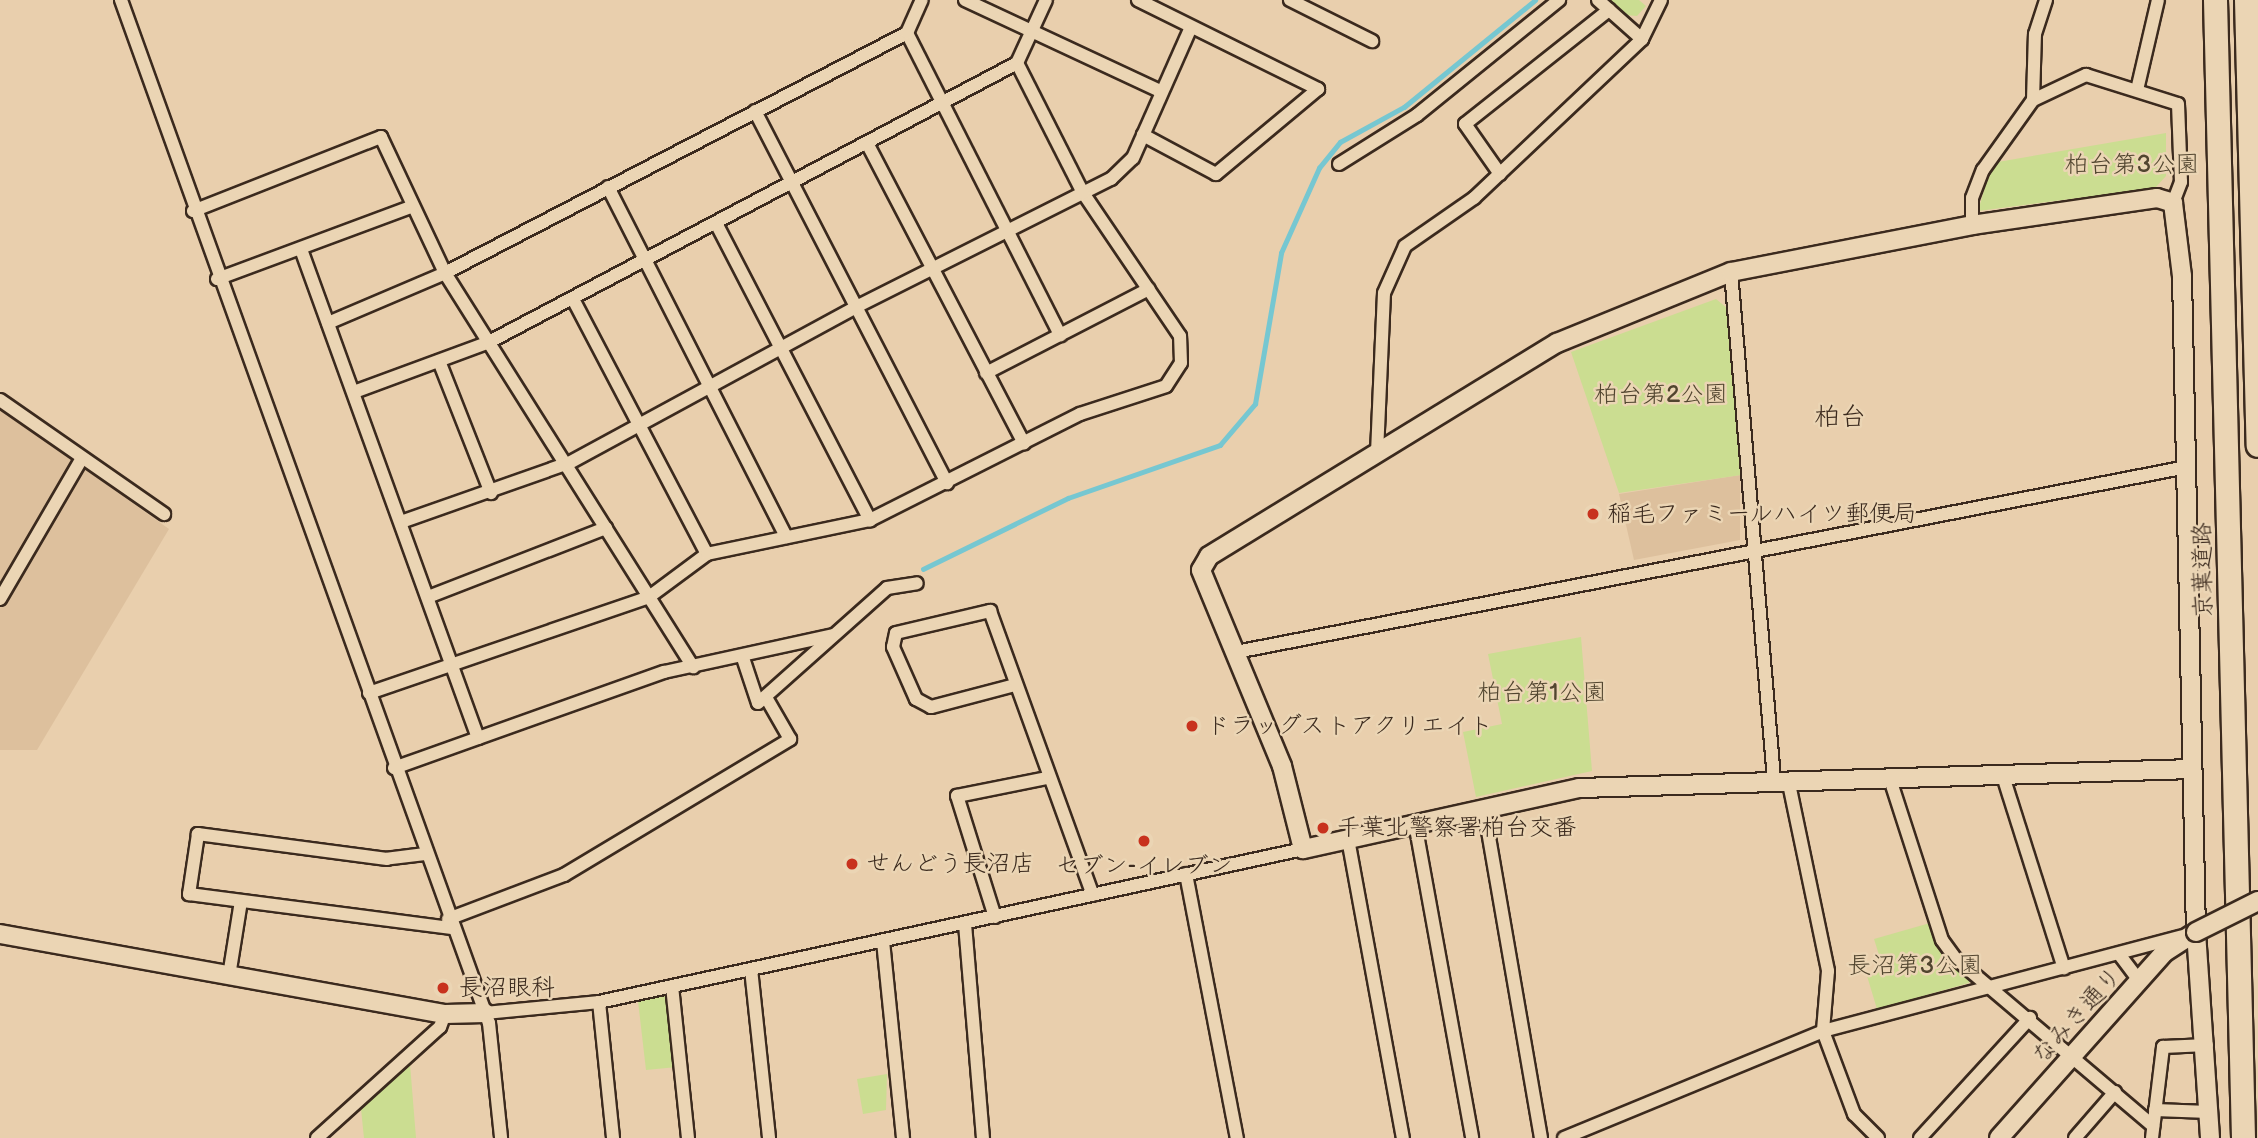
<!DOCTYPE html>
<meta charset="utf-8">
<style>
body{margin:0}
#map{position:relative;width:2258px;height:1138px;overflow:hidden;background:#e9cfad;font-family:"Balsamiq Sans","Klee One",sans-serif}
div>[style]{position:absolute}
.built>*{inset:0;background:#ddc09d}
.green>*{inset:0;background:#cbdd91}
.stream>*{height:4.5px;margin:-2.25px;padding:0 2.25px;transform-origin:2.25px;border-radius:2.25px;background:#76c7d1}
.roads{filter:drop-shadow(2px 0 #3b2a1e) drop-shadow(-2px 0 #3b2a1e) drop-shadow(0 2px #3b2a1e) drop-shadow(0 -2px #3b2a1e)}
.street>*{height:12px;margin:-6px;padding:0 6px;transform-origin:6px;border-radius:6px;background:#ebd5b4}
.secondary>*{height:18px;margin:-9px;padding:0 9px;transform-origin:9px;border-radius:9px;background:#ebd5b4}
.highway>*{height:23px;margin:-11.5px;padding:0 11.5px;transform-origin:11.5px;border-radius:11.5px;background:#ebd5b4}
.bridges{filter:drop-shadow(2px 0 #3b2a1e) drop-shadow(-2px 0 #3b2a1e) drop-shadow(0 2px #3b2a1e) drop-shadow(0 -2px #3b2a1e)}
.secondary-bridge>*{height:18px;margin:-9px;padding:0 9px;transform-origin:9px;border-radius:9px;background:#ebd5b4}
.dots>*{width:19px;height:19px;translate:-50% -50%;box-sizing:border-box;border:4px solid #ebd5b4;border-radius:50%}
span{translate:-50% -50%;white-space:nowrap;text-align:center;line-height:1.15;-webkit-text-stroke:5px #ebd5b4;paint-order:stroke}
.park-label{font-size:24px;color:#51452f}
.poi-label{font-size:24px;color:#3b2a1e}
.left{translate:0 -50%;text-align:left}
.street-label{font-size:24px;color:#3b2a1e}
.neighbourhood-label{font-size:26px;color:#3b2a1e}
</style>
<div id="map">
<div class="built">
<div style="clip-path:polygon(0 409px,169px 529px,37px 750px,0 750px)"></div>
<div style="clip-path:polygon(1740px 475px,1740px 540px,1634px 560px,1619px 494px)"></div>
</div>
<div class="green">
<div style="clip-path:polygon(1608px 0,1639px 0,1646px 6px,1637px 16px,1625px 15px)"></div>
<div style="clip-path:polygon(2166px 133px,2166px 176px,2155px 188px,1978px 211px,1992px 163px)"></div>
<div style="clip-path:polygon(1716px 299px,1727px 308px,1741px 475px,1619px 493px,1571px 352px)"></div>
<div style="clip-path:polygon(1581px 637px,1592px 771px,1476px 797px,1463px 732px,1502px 724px,1488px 654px)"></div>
<div style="clip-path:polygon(1930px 923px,1940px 944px,1971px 975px,1969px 983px,1877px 1009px,1867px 976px,1884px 971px,1874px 939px)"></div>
<div style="clip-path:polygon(665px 995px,677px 1067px,646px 1070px,638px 1001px)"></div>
<div style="clip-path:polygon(410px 1064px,416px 1138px,364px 1138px,361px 1109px)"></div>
<div style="clip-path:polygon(887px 1074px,886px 1110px,863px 1114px,857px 1079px)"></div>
</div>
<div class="stream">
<div style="left:923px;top:569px;width:161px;rotate:-26.1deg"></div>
<div style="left:1068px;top:498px;width:161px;rotate:-19.2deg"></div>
<div style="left:1220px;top:445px;width:54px;rotate:-49.5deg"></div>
<div style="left:1255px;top:404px;width:153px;rotate:-80.2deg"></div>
<div style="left:1281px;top:253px;width:93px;rotate:-65.9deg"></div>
<div style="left:1319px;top:168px;width:33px;rotate:-51deg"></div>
<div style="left:1340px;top:142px;width:73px;rotate:-28.7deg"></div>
<div style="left:1404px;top:107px;width:169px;rotate:-39.2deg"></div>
</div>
<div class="roads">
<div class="street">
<div style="left:121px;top:0;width:1087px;rotate:70.22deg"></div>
<div style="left:489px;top:1023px;width:116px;rotate:84deg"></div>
<div style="left:965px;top:0;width:217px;rotate:25deg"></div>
<div style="left:1138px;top:0;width:201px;rotate:26.3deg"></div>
<div style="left:1318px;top:89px;width:133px;rotate:140.2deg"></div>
<div style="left:1216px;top:174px;width:83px;rotate:-151.9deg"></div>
<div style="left:1290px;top:0;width:92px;rotate:26.6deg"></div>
<div style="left:1598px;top:0;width:59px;rotate:41.6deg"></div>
<div style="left:907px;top:33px;width:339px;rotate:63.1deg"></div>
<div style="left:2137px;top:90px;width:92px;rotate:-76.9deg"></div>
<div style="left:2033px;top:100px;width:66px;rotate:-88.3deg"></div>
<div style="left:2035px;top:34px;width:36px;rotate:-72deg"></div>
<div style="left:755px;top:111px;width:419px;rotate:62.7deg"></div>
<div style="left:867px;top:143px;width:339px;rotate:62.4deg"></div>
<div style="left:1339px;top:164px;width:92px;rotate:-32.1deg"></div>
<div style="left:1417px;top:115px;width:183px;rotate:-39deg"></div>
<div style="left:1500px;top:174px;width:61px;rotate:-125deg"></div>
<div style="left:1465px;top:124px;width:184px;rotate:-38.4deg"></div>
<div style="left:608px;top:187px;width:393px;rotate:63deg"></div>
<div style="left:193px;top:211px;width:202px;rotate:-21.5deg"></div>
<div style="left:381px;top:137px;width:150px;rotate:64.8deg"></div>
<div style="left:445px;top:273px;width:466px;rotate:57.8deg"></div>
<div style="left:716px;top:223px;width:335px;rotate:62.6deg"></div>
<div style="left:1972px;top:225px;width:27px;rotate:-90deg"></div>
<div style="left:1972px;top:198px;width:30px;rotate:-69deg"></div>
<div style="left:1983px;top:170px;width:86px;rotate:-54.5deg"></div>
<div style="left:2033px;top:100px;width:59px;rotate:-25.3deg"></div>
<div style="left:2086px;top:75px;width:96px;rotate:17.5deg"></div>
<div style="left:2178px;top:104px;width:78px;rotate:87.8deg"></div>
<div style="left:2181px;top:182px;width:22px;rotate:111deg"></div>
<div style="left:302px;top:252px;width:517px;rotate:70.09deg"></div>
<div style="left:1731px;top:272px;width:509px;rotate:85.15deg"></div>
<div style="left:217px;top:279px;width:207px;rotate:-20.4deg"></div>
<div style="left:573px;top:299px;width:288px;rotate:62.3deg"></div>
<div style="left:328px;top:323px;width:127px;rotate:-23.1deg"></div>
<div style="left:445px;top:273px;width:521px;rotate:-27.45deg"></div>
<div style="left:907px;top:33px;width:36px;rotate:-66deg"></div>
<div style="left:439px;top:361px;width:142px;rotate:68.5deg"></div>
<div style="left:986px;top:373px;width:183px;rotate:-27.3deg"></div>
<div style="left:354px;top:392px;width:144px;rotate:-20.3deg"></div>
<div style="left:489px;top:342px;width:597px;rotate:-27.85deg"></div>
<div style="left:1017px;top:63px;width:69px;rotate:-65.3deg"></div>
<div style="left:0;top:400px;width:200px;rotate:34.8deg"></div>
<div style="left:1377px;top:453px;width:160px;rotate:-87.5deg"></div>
<div style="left:1384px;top:293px;width:51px;rotate:-65.9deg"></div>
<div style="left:1405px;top:246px;width:84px;rotate:-34.8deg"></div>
<div style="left:1474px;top:198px;width:231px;rotate:-43.4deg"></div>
<div style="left:1642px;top:39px;width:43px;rotate:-64deg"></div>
<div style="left:401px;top:522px;width:178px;rotate:-19.4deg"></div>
<div style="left:569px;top:463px;width:324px;rotate:-28.5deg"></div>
<div style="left:854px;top:308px;width:288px;rotate:-26.7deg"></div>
<div style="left:1111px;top:179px;width:30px;rotate:-44deg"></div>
<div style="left:1133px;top:158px;width:143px;rotate:-66.1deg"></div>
<div style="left:428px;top:597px;width:191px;rotate:-21.2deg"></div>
<div style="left:0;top:599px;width:163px;rotate:-59.8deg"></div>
<div style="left:1236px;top:652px;width:964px;rotate:-11.01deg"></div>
<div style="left:743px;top:658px;width:47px;rotate:71.6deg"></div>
<div style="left:758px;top:703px;width:173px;rotate:-41.7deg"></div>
<div style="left:887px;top:588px;width:30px;rotate:-9deg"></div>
<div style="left:1015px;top:685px;width:87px;rotate:165.3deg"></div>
<div style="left:931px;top:707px;width:17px;rotate:-152deg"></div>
<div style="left:916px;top:699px;width:57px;rotate:-113.9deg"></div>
<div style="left:893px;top:647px;width:14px;rotate:-78deg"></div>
<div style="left:896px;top:633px;width:97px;rotate:-13.2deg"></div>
<div style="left:990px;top:611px;width:302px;rotate:70.1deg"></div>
<div style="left:369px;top:693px;width:296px;rotate:-18.9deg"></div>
<div style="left:649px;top:597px;width:72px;rotate:-36.6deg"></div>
<div style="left:707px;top:554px;width:167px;rotate:-11.8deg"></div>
<div style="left:870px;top:520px;width:235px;rotate:-26.8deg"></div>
<div style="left:1080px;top:414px;width:90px;rotate:-18deg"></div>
<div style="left:1166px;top:386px;width:27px;rotate:-57deg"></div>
<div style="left:1181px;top:363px;width:27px;rotate:-92deg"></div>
<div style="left:1180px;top:336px;width:173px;rotate:-124.1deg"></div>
<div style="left:1083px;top:193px;width:146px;rotate:-116.9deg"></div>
<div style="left:394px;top:768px;width:287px;rotate:-19.6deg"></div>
<div style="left:664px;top:672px;width:173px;rotate:-12.3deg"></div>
<div style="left:2002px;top:773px;width:205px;rotate:72.4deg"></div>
<div style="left:1889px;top:776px;width:172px;rotate:72.1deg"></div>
<div style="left:1942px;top:940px;width:22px;rotate:54deg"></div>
<div style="left:1955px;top:958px;width:260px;rotate:40.3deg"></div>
<div style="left:1788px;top:779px;width:196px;rotate:78.2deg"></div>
<div style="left:1828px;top:971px;width:60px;rotate:94.8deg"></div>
<div style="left:1823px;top:1031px;width:89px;rotate:69.5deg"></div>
<div style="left:1854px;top:1114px;width:34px;rotate:45deg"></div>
<div style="left:1484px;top:808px;width:335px;rotate:80.2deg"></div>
<div style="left:1415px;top:823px;width:320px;rotate:79.7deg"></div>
<div style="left:1348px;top:839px;width:304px;rotate:79.6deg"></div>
<div style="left:425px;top:854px;width:38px;rotate:173deg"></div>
<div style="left:387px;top:859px;width:191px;rotate:-172.5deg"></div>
<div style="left:198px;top:834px;width:61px;rotate:98.5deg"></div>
<div style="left:189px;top:894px;width:265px;rotate:7.4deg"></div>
<div style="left:1186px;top:874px;width:269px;rotate:79.1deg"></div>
<div style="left:995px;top:917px;width:127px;rotate:-107.4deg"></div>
<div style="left:957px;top:796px;width:91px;rotate:-11.4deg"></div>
<div style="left:448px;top:919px;width:124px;rotate:-20.8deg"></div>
<div style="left:564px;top:875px;width:264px;rotate:-31deg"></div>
<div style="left:790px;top:739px;width:46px;rotate:-119.9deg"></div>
<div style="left:965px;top:924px;width:215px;rotate:85.2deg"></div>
<div style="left:883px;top:941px;width:198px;rotate:84.2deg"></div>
<div style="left:2119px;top:954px;width:35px;rotate:53deg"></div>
<div style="left:751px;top:969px;width:170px;rotate:83.9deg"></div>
<div style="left:229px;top:976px;width:76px;rotate:-80.9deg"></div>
<div style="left:672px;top:986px;width:153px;rotate:84deg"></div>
<div style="left:599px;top:1002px;width:137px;rotate:84.1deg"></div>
<div style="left:485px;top:1013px;width:115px;rotate:-5.5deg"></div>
<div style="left:599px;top:1002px;width:720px;rotate:-12.26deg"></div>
<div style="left:2155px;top:1110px;width:54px;rotate:2.1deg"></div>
<div style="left:317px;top:1138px;width:166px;rotate:-42.1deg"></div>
<div style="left:440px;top:1027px;width:14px;rotate:-69deg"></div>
<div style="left:1564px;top:1138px;width:280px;rotate:-22.4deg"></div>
<div style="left:1823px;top:1031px;width:371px;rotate:-14.8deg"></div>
<div style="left:1920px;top:1138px;width:163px;rotate:-47.5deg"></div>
<div style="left:2075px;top:1138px;width:61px;rotate:-49deg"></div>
<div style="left:2152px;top:1138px;width:92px;rotate:-83.1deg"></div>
<div style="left:2163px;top:1047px;width:44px;rotate:-2.6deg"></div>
</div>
<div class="secondary">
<div style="left:2192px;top:769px;width:613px;rotate:178.22deg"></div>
<div style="left:1579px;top:788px;width:283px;rotate:167.5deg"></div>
<div style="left:1303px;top:849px;width:86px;rotate:-104.2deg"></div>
<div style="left:1282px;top:766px;width:212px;rotate:-112.5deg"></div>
<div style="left:1201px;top:570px;width:16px;rotate:-60deg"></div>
<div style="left:1209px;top:556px;width:408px;rotate:-31.5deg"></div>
<div style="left:1557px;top:343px;width:188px;rotate:-22.2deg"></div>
<div style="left:1731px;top:272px;width:246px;rotate:-11deg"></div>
<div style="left:1972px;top:225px;width:187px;rotate:-8.3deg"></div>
<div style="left:2157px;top:198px;width:17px;rotate:17deg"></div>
<div style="left:2173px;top:203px;width:74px;rotate:83deg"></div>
<div style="left:2182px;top:276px;width:656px;rotate:88.78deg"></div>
<div style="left:2196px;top:932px;width:206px;rotate:86.1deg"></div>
<div style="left:0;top:934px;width:452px;rotate:10.2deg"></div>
<div style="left:445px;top:1014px;width:40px;rotate:-1.4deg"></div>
<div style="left:1999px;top:1138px;width:249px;rotate:-48.3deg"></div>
<div style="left:2165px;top:952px;width:37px;rotate:-33deg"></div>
</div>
<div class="highway">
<div style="left:2215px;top:0;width:1138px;rotate:88.59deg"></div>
<div style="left:2246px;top:0;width:445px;rotate:88.5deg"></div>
</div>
</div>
<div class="bridges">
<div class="secondary-bridge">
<div style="left:2196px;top:932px;width:69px;rotate:-26.6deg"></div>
</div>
</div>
<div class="dots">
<div style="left:1593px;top:514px;background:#c8321e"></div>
<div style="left:1192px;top:726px;background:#c8321e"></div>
<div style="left:1323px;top:828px;background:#c8321e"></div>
<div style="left:1144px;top:841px;background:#c8321e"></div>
<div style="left:852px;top:864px;background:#c8321e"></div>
<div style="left:443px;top:988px;background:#c8321e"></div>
</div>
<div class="park-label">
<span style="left:2132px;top:165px">柏台第3公園</span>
<span style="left:1661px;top:395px">柏台第2公園</span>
<span style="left:1542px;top:693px">柏台第1公園</span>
<span style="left:1915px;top:966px">長沼第3公園</span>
</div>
<div class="poi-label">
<span class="left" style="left:1607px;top:514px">稲毛ファミールハイツ郵便局</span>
<span class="left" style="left:1206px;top:726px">ドラッグストアクリエイト</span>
<span class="left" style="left:1337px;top:828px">千葉北警察署柏台交番</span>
<span class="left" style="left:866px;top:864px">せんどう長沼店</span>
<span style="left:1144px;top:866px">セブン-イレブン</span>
<span class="left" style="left:459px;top:988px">長沼眼科</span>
</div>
<div class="street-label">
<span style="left:2203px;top:570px;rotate:-91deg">京葉道路</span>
<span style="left:2077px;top:1016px;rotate:-48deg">なみき通り</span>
</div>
<div class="neighbourhood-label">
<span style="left:1840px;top:418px">柏台</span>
</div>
</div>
